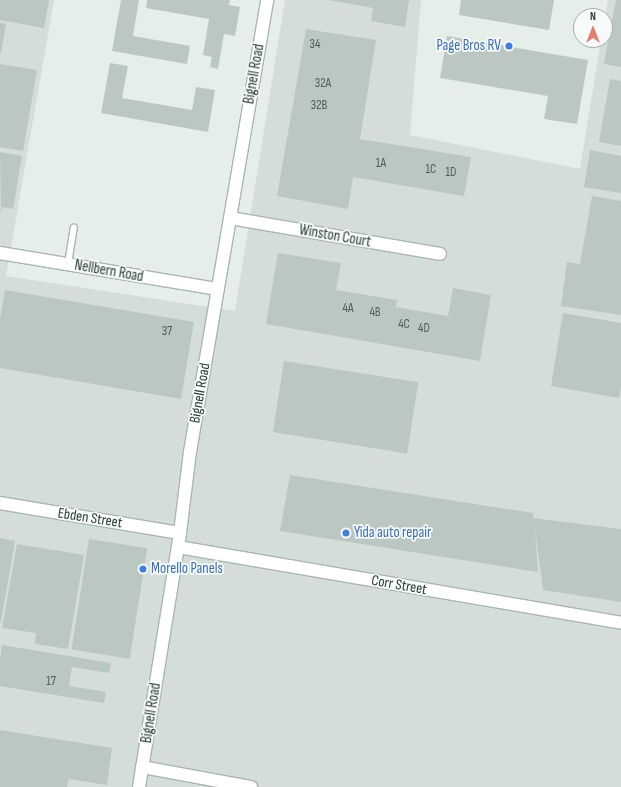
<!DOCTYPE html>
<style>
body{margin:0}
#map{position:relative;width:621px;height:787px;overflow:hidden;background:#e6eeea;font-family:"Sofia Sans Condensed",sans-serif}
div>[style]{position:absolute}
.built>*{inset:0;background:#d4ddd8}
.building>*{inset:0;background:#bbc8c2;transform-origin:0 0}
.roads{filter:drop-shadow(1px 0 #a9b6b0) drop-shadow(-1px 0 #a9b6b0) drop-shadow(0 1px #a9b6b0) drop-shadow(0 -1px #a9b6b0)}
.service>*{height:6px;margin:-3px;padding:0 3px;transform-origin:3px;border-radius:3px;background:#fff}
.minor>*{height:12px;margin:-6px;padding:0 6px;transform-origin:6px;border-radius:6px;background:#fff}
.dots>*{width:11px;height:11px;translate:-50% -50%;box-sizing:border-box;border:2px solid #f7faf8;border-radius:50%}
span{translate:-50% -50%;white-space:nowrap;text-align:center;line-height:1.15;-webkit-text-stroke:3.5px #f7faf8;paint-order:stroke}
.number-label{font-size:13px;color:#4b6059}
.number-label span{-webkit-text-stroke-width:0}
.shop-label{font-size:15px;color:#366cbe}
.right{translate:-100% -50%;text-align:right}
.left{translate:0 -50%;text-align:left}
.street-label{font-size:15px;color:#263e36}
.north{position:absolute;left:573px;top:8px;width:40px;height:40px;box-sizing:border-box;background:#f7faf8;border:1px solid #a3afaa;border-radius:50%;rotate:0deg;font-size:11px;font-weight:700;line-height:16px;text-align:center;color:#263e36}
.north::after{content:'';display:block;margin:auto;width:14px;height:18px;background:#e57f6c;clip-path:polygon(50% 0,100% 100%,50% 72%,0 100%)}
</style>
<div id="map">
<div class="built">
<div style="clip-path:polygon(0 0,54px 0,6px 276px,235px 311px,285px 0,421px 0,410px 135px,580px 169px,601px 40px,605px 40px,605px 17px,608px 0,621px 0,621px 787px,0 787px)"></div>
</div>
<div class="building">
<div style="clip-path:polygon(0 0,49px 0,44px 28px,0 20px)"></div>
<div style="clip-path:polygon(121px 0,139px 0,133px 36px,190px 46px,187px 64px,112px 51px)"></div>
<div style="clip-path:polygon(147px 0,230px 0,229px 5px,240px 7px,235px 36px,224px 34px,218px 69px,210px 67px,212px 57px,203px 55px,209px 19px,146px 8px)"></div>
<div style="clip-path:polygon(329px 0,409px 0,405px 27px,371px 21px,373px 8px)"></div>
<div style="clip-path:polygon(461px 0,554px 0,549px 30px,459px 15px)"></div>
<div style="clip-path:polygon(616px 0,621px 0,621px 67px,604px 64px)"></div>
<div style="clip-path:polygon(0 23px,6px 24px,1px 53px,0 53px)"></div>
<div style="clip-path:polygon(306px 29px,376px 40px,360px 139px,471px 157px,464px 196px,353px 177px,348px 209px,277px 196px)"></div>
<div style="clip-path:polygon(447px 36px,588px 60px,577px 124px,544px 119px,548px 96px,440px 78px)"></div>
<div style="clip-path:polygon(110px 63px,128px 66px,122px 98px,192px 110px,196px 87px,215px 90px,208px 132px,101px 113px)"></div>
<div style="clip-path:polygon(0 64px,37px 70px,23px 151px,0 147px)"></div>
<div style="clip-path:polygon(610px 79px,621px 81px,621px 146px,599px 142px)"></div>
<div style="clip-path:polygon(590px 150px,621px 156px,621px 193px,584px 187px)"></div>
<div style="clip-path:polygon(0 152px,22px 156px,13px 209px,2px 207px,1px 216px)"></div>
<div style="clip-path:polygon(592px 196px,621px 201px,621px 315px,561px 306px,567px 262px,580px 264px)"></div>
<div style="clip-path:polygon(278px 253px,341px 263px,336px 290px,397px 300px,396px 307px,448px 316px,453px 288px,491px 295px,480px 361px,266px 324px)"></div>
<div style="clip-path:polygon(5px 290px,194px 322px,181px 399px,0 368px,0 319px)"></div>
<div style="clip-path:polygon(563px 313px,621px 323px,621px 387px,619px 398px,551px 386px)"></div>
<div style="left:284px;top:361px;width:136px;height:72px;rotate:9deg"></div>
<div style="clip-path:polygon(290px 475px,533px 513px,533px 518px,621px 529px,621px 602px,543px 590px,535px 528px,538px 572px,280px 531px)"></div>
<div style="clip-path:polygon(0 538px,15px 541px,1px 622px,0 622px)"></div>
<div style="left:89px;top:539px;width:59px;height:112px;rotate:9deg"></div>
<div style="clip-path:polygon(17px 544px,84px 555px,68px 649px,35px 644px,36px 633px,2px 628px)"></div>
<div style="clip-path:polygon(2px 645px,111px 663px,109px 673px,72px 667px,69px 686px,106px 692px,104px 703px,0 686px,0 660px)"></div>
<div style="clip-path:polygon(0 730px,112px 748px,107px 785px,69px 779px,67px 787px,0 787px)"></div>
</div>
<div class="roads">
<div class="service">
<div style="left:68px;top:264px;width:37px;rotate:-81deg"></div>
</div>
<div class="minor">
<div style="left:230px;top:218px;width:213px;rotate:9.7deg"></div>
<div style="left:0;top:253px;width:221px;rotate:9.4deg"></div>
<div style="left:0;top:503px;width:182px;rotate:9.5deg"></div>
<div style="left:178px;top:547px;width:449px;rotate:9.7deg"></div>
<div style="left:142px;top:767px;width:111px;rotate:10.4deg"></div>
<div style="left:139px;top:787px;width:257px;rotate:-80.8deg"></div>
<div style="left:180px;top:533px;width:82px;rotate:-83deg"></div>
<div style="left:190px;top:452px;width:459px;rotate:-80.3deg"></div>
</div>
</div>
<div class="dots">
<div style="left:509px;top:46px;background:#3f7fe0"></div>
<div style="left:346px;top:533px;background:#3f7fe0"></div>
<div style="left:143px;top:569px;background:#3f7fe0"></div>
</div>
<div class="number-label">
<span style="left:315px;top:44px">34</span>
<span style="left:323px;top:83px">32A</span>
<span style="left:319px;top:105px">32B</span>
<span style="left:381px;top:163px">1A</span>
<span style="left:431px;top:169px">1C</span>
<span style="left:451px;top:172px">1D</span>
<span style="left:348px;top:308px">4A</span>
<span style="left:375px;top:312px">4B</span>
<span style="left:404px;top:324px">4C</span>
<span style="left:424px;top:328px">4D</span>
<span style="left:167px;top:331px">37</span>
<span style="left:51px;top:681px">17</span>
</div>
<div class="shop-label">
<span class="right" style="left:501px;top:46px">Page Bros RV</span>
<span class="left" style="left:354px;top:533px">Yida auto repair</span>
<span class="left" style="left:151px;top:569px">Morello Panels</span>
</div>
<div class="street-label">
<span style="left:254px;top:74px;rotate:-80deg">Bignell Road</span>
<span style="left:335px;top:236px;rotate:10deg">Winston Court</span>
<span style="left:109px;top:271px;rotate:10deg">Nellbern Road</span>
<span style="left:200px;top:393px;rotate:-80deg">Bignell Road</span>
<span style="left:90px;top:518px;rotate:9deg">Ebden Street</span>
<span style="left:399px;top:585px;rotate:10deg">Corr Street</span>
<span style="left:151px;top:713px;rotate:-81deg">Bignell Road</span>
</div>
<div class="north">N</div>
</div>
